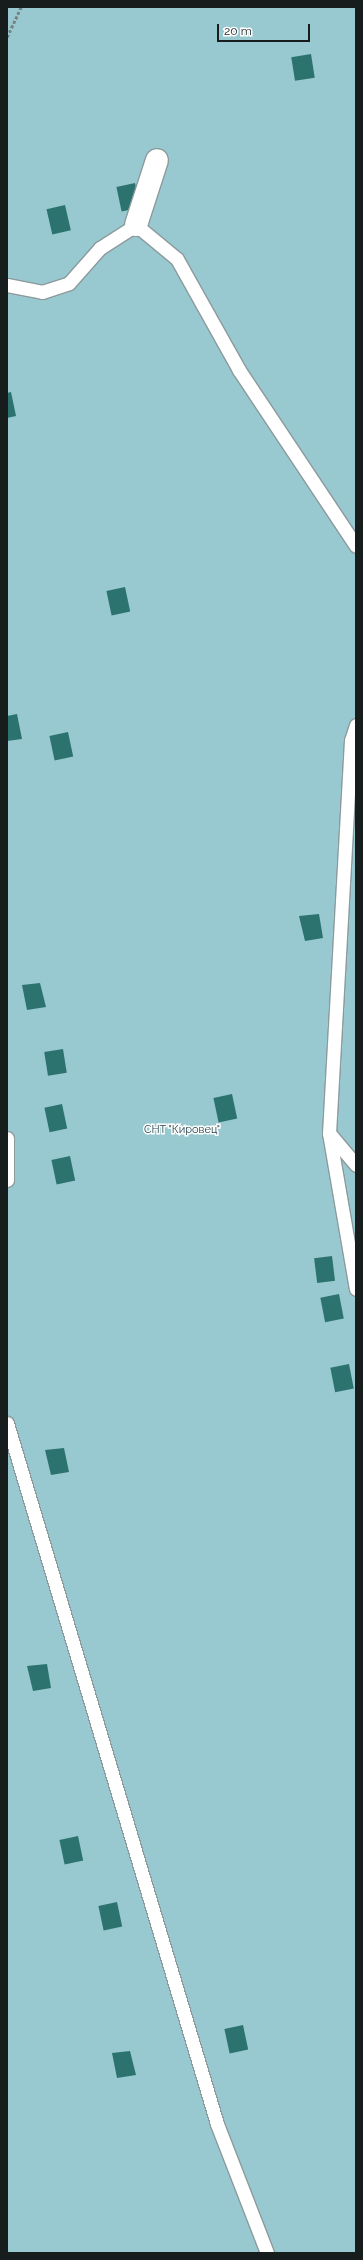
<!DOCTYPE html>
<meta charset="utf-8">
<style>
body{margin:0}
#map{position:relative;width:363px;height:2260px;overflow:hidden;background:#dfeef0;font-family:Raleway,sans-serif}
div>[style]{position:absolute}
.green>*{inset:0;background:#98c8d0;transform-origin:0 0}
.building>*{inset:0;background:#2c736f;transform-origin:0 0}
.path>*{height:2.5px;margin-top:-1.25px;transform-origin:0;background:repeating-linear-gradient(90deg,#798284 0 3px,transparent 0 5px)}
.roads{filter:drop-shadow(1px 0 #8c9a9c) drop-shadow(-1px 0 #8c9a9c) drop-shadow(0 1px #8c9a9c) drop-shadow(0 -1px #8c9a9c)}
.service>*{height:13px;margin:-6.5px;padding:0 6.5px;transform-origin:6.5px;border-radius:6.5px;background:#fff}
.minor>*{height:22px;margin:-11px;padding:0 11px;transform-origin:11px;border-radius:11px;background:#fff}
span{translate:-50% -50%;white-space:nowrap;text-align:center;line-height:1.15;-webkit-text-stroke:3px #fff;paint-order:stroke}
.park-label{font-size:11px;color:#1b3d43}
.frame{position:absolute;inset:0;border:8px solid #171c1d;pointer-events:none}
.scale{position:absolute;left:217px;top:24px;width:93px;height:18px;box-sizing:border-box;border:2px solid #171c1d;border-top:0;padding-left:5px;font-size:12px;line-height:14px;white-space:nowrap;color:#171c1d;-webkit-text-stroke:3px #fff;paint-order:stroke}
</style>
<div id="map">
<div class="green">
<div style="left:7px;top:7px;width:349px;height:2246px"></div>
</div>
<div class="building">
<div style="left:311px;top:54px;width:24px;height:20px;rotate:81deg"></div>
<div style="left:135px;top:183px;width:25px;height:19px;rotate:78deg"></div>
<div style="left:65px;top:205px;width:26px;height:19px;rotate:77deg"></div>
<div style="clip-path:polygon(11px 392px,16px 416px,7px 418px,7px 393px)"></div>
<div style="left:125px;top:587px;width:25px;height:19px;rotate:78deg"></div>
<div style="clip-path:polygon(17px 714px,22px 739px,7px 741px,7px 716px)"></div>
<div style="left:68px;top:732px;width:25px;height:19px;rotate:78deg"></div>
<div style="clip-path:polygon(319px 914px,323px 938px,305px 941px,299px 916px)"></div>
<div style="clip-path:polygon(40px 983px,46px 1007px,27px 1010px,22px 985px)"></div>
<div style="left:63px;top:1049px;width:24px;height:19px;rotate:81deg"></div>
<div style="left:232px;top:1094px;width:25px;height:19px;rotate:78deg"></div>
<div style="left:62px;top:1104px;width:25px;height:18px;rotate:78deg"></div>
<div style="left:70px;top:1156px;width:25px;height:19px;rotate:78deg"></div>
<div style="left:332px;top:1256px;width:25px;height:18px;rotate:83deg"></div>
<div style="left:339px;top:1294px;width:25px;height:19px;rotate:79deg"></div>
<div style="left:349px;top:1364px;width:25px;height:19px;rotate:79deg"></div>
<div style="clip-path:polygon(64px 1448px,69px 1472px,51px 1475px,45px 1450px)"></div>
<div style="clip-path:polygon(47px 1664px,51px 1688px,33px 1691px,27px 1666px)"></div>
<div style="left:78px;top:1836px;width:25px;height:19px;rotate:78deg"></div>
<div style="left:117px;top:1902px;width:25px;height:19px;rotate:78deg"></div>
<div style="left:243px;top:2025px;width:25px;height:19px;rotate:78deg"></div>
<div style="clip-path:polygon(130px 2051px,136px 2075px,117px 2078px,112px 2053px)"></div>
</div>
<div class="path">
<div style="left:7px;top:37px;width:33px;rotate:-65deg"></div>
</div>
<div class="roads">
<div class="service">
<div style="left:7px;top:285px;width:36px;rotate:11deg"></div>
<div style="left:42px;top:292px;width:28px;rotate:-18deg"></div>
<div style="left:69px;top:283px;width:47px;rotate:-48.5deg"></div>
<div style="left:100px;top:248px;width:43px;rotate:-32.6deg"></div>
<div style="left:136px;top:225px;width:53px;rotate:39.7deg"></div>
<div style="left:177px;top:259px;width:127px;rotate:60.8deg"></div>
<div style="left:239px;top:370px;width:211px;rotate:56.4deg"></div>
<div style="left:356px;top:725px;width:16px;rotate:108deg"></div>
<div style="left:351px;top:740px;width:394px;rotate:93.2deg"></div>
<div style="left:329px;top:1133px;width:158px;rotate:80.2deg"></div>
<div style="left:329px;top:1133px;width:42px;rotate:49.8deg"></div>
<div style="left:7px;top:1138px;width:42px;rotate:90deg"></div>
<div style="left:7px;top:1423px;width:732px;rotate:73.32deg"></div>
<div style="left:217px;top:2124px;width:138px;rotate:68.8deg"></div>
</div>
<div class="minor">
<div style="left:136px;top:225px;width:68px;rotate:-72.1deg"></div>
</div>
</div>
<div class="park-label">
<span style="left:182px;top:1130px">СНТ "Кировец"</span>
</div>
<div class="frame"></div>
<div class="scale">20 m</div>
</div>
